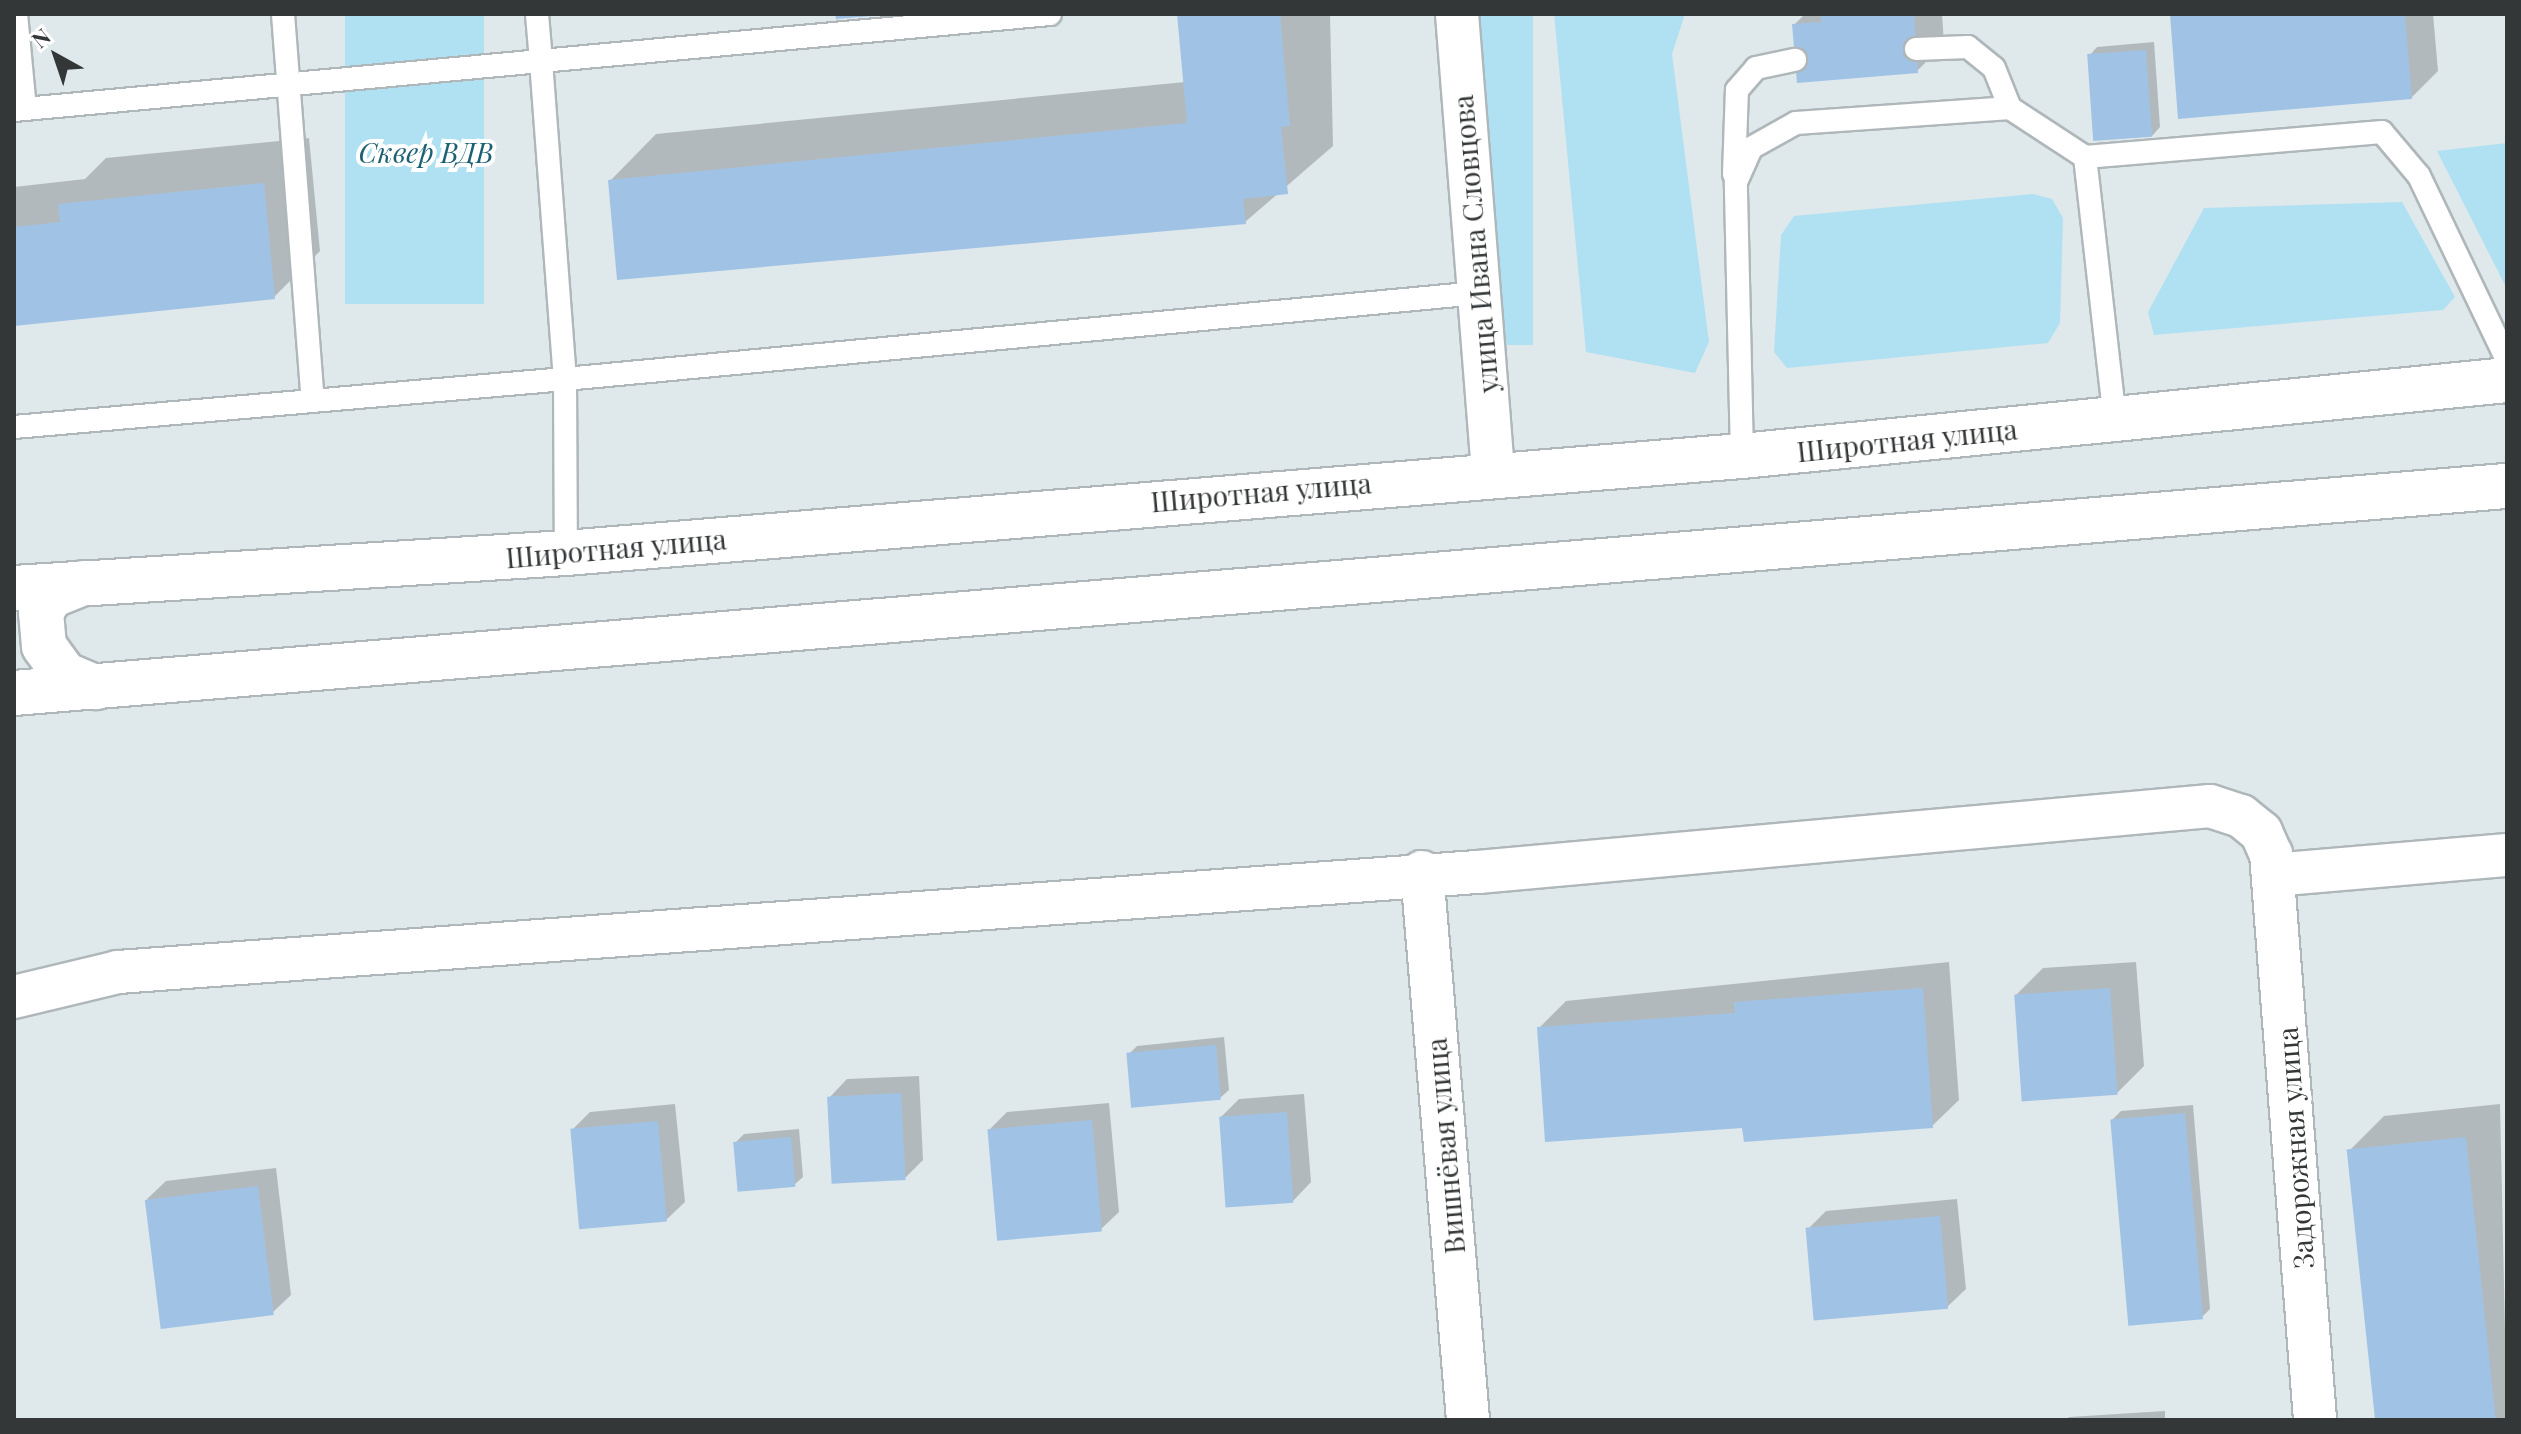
<!DOCTYPE html>
<meta charset="utf-8">
<style>
body{margin:0}
#map{position:relative;width:2521px;height:1434px;overflow:hidden;background:#dfe8eb;font-family:"Playfair Display",serif}
div>[style]{position:absolute}
.green>*{inset:0;background:#b0e1f2;transform-origin:0 0}
.shadow>*{inset:0;background:#0003}
.building>*{inset:0;background:#a0c3e5;transform-origin:0 0}
.roads{filter:drop-shadow(2px 0 #afb7ba) drop-shadow(-2px 0 #afb7ba) drop-shadow(0 2px #afb7ba) drop-shadow(0 -2px #afb7ba)}
.service>*{height:22px;margin:-11px;padding:0 11px;transform-origin:11px;border-radius:11px;background:#fff}
.minor>*{height:42px;margin:-21px;padding:0 21px;transform-origin:21px;border-radius:21px;background:#fff}
.secondary>*{height:44px;margin:-22px;padding:0 22px;transform-origin:22px;border-radius:22px;background:#fff}
span{translate:-50% -50%;white-space:nowrap;text-align:center;line-height:1.15;-webkit-text-stroke:8px #fff;paint-order:stroke}
.park-label{font-size:28px;color:#1c6074;font-style:italic}
.street-label{font-size:28px;color:#343738}
.frame{position:absolute;inset:0;border:16px solid #343738;pointer-events:none}
.north{position:absolute;left:16px;top:16px;width:80px;height:80px;-webkit-text-stroke:6px #fff;paint-order:stroke;rotate:320deg;font-size:22px;font-weight:700;line-height:32px;text-align:center;color:#343738}
.north::after{content:'';display:block;margin:auto;width:28px;height:36px;background:#343738;clip-path:polygon(50% 0,100% 100%,50% 72%,0 100%)}
</style>
<div id="map">
<div class="green">
<div style="left:345px;top:14px;width:139px;height:290px"></div>
<div style="left:1480px;top:14px;width:53px;height:331px"></div>
<div style="clip-path:polygon(1554px 14px,1685px 14px,1672px 54px,1709px 342px,1695px 373px,1586px 352px)"></div>
<div style="clip-path:polygon(2507px 143px,2507px 289px,2437px 151px)"></div>
<div style="clip-path:polygon(2033px 194px,2052px 199px,2063px 218px,2060px 323px,2048px 343px,1787px 368px,1774px 352px,1781px 235px,1794px 216px)"></div>
<div style="clip-path:polygon(2402px 202px,2455px 297px,2443px 310px,2154px 335px,2148px 312px,2204px 208px)"></div>
</div>
<div class="shadow">
<div style="clip-path:polygon(1179px 14px,1330px 14px,1333px 146px,1245px 222px,610px 181px,656px 134px,1185px 82px)"></div>
<div style="clip-path:polygon(1805px 14px,1942px 14px,1944px 44px,1917px 71px,1794px 25px)"></div>
<div style="clip-path:polygon(2172px 14px,2433px 14px,2438px 71px,2411px 98px)"></div>
<div style="clip-path:polygon(2154px 42px,2160px 127px,2152px 136px,2089px 56px,2097px 47px)"></div>
<div style="clip-path:polygon(309px 138px,320px 251px,274px 297px,14px 324px,14px 187px,85px 179px,106px 158px)"></div>
<div style="clip-path:polygon(1949px 962px,1959px 1100px,1932px 1126px,1744px 1126px,1539px 1028px,1566px 1001px)"></div>
<div style="clip-path:polygon(2136px 962px,2144px 1066px,2117px 1093px,2016px 995px,2043px 968px)"></div>
<div style="clip-path:polygon(1224px 1037px,1229px 1090px,1220px 1098px,1128px 1055px,1137px 1046px)"></div>
<div style="clip-path:polygon(919px 1076px,923px 1160px,905px 1178px,829px 1098px,847px 1079px)"></div>
<div style="clip-path:polygon(1304px 1094px,1311px 1182px,1293px 1201px,1221px 1117px,1239px 1099px)"></div>
<div style="clip-path:polygon(1109px 1103px,1119px 1212px,1100px 1230px,989px 1130px,1007px 1112px)"></div>
<div style="clip-path:polygon(675px 1104px,685px 1202px,666px 1220px,572px 1130px,590px 1112px)"></div>
<div style="clip-path:polygon(2500px 1104px,2507px 1420px,2378px 1420px,2349px 1151px,2384px 1116px)"></div>
<div style="clip-path:polygon(2193px 1105px,2210px 1309px,2202px 1317px,2112px 1120px,2121px 1111px)"></div>
<div style="clip-path:polygon(799px 1129px,803px 1177px,794px 1185px,735px 1143px,744px 1134px)"></div>
<div style="clip-path:polygon(276px 1168px,291px 1295px,272px 1313px,147px 1199px,166px 1181px)"></div>
<div style="clip-path:polygon(1957px 1199px,1966px 1289px,1947px 1307px,1808px 1229px,1826px 1211px)"></div>
<div style="clip-path:polygon(2165px 1411px,2165px 1420px,2066px 1420px,2069px 1417px)"></div>
</div>
<div class="building">
<div style="clip-path:polygon(835px 14px,872px 14px,872px 16px,836px 19px)"></div>
<div style="clip-path:polygon(1177px 14px,1280px 14px,1290px 126px,1281px 127px,1288px 194px,1243px 199px,1246px 224px,617px 280px,608px 180px,1187px 123px)"></div>
<div style="clip-path:polygon(1821px 14px,1914px 15px,1918px 73px,1797px 83px,1792px 24px,1821px 22px)"></div>
<div style="clip-path:polygon(2170px 14px,2405px 14px,2412px 99px,2178px 119px)"></div>
<div style="left:2146px;top:50px;width:87px;height:59px;rotate:86deg"></div>
<div style="clip-path:polygon(264px 183px,275px 299px,14px 326px,14px 227px,60px 222px,58px 204px)"></div>
<div style="clip-path:polygon(1923px 988px,1933px 1128px,1744px 1142px,1742px 1128px,1545px 1142px,1537px 1027px,1735px 1013px,1734px 1002px)"></div>
<div style="left:2110px;top:988px;width:107px;height:96px;rotate:86deg"></div>
<div style="left:1216px;top:1045px;width:55px;height:90px;rotate:85deg"></div>
<div style="left:901px;top:1093px;width:87px;height:74px;rotate:87deg"></div>
<div style="left:1287px;top:1112px;width:91px;height:68px;rotate:86deg"></div>
<div style="left:2185px;top:1113px;width:207px;height:75px;rotate:85deg"></div>
<div style="left:1092px;top:1120px;width:112px;height:105px;rotate:85deg"></div>
<div style="left:658px;top:1121px;width:101px;height:88px;rotate:85deg"></div>
<div style="left:791px;top:1137px;width:50px;height:58px;rotate:85deg"></div>
<div style="left:2466px;top:1137px;width:285px;height:120px;rotate:84deg"></div>
<div style="left:258px;top:1186px;width:130px;height:114px;rotate:83deg"></div>
<div style="left:1940px;top:1216px;width:93px;height:135px;rotate:85deg"></div>
</div>
<div class="roads">
<div class="service">
<div style="left:16px;top:14px;width:95px;rotate:84.6deg"></div>
<div style="left:283px;top:14px;width:387px;rotate:85.6deg"></div>
<div style="left:1050px;top:14px;width:511px;rotate:174.72deg"></div>
<div style="left:541px;top:61px;width:319px;rotate:85.7deg"></div>
<div style="left:565px;top:379px;width:918px;rotate:-5.38deg"></div>
<div style="left:1916px;top:49px;width:52px;rotate:-2.2deg"></div>
<div style="left:1968px;top:47px;width:33px;rotate:39deg"></div>
<div style="left:1994px;top:68px;width:43px;rotate:68.2deg"></div>
<div style="left:14px;top:110px;width:529px;rotate:-5.31deg"></div>
<div style="left:541px;top:61px;width:47px;rotate:-94.9deg"></div>
<div style="left:2085px;top:157px;width:298px;rotate:-4.8deg"></div>
<div style="left:2382px;top:132px;width:57px;rotate:49.9deg"></div>
<div style="left:2419px;top:176px;width:204px;rotate:64.4deg"></div>
<div style="left:1734px;top:174px;width:84px;rotate:-88deg"></div>
<div style="left:1737px;top:90px;width:29px;rotate:-49deg"></div>
<div style="left:1756px;top:68px;width:40px;rotate:-12deg"></div>
<div style="left:14px;top:427px;width:553px;rotate:-4.98deg"></div>
<div style="left:565px;top:379px;width:174px;rotate:89.7deg"></div>
<div style="left:1742px;top:456px;width:274px;rotate:-91.3deg"></div>
<div style="left:1736px;top:182px;width:37px;rotate:-66deg"></div>
<div style="left:1751px;top:148px;width:51px;rotate:-29.1deg"></div>
<div style="left:1796px;top:123px;width:215px;rotate:-4deg"></div>
<div style="left:2010px;top:108px;width:90px;rotate:33.2deg"></div>
<div style="left:2085px;top:157px;width:264px;rotate:83.5deg"></div>
</div>
<div class="minor">
<div style="left:1457px;top:14px;width:462px;rotate:85.5deg"></div>
<div style="left:1422px;top:872px;width:550px;rotate:85.2deg"></div>
<div style="left:2273px;top:875px;width:235px;rotate:-4.9deg"></div>
<div style="left:14px;top:997px;width:107px;rotate:-13.5deg"></div>
<div style="left:118px;top:972px;width:1364px;rotate:-4.21deg"></div>
<div style="left:1478px;top:872px;width:735px;rotate:-5.15deg"></div>
<div style="left:2210px;top:806px;width:33px;rotate:18deg"></div>
<div style="left:2241px;top:816px;width:26px;rotate:39deg"></div>
<div style="left:2261px;top:832px;width:24px;rotate:66deg"></div>
<div style="left:2271px;top:854px;width:568px;rotate:85.55deg"></div>
</div>
<div class="secondary">
<div style="left:83px;top:583px;width:35px;rotate:158deg"></div>
<div style="left:51px;top:596px;width:19px;rotate:122deg"></div>
<div style="left:41px;top:612px;width:34px;rotate:85deg"></div>
<div style="left:44px;top:646px;width:34px;rotate:54deg"></div>
<div style="left:64px;top:674px;width:34px;rotate:23deg"></div>
<div style="left:14px;top:588px;width:553px;rotate:-3.63deg"></div>
<div style="left:566px;top:553px;width:1180px;rotate:-4.72deg"></div>
<div style="left:1742px;top:456px;width:769px;rotate:-5.67deg"></div>
<div style="left:14px;top:693px;width:2502px;rotate:-4.75deg"></div>
</div>
</div>
<div class="park-label">
<span style="left:426px;top:152px">Сквер ВДВ</span>
</div>
<div class="street-label">
<span style="left:1475px;top:244px;rotate:-95deg">улица Ивана Словцова</span>
<span style="left:1907px;top:440px;rotate:-6deg">Широтная улица</span>
<span style="left:1261px;top:492px;rotate:-5deg">Широтная улица</span>
<span style="left:616px;top:548px;rotate:-5deg">Широтная улица</span>
<span style="left:1445px;top:1146px;rotate:-95deg">Вишнёвая улица</span>
<span style="left:2295px;top:1148px;rotate:-94deg">Задорожная улица</span>
</div>
<div class="frame"></div>
<div class="north">N</div>
</div>
